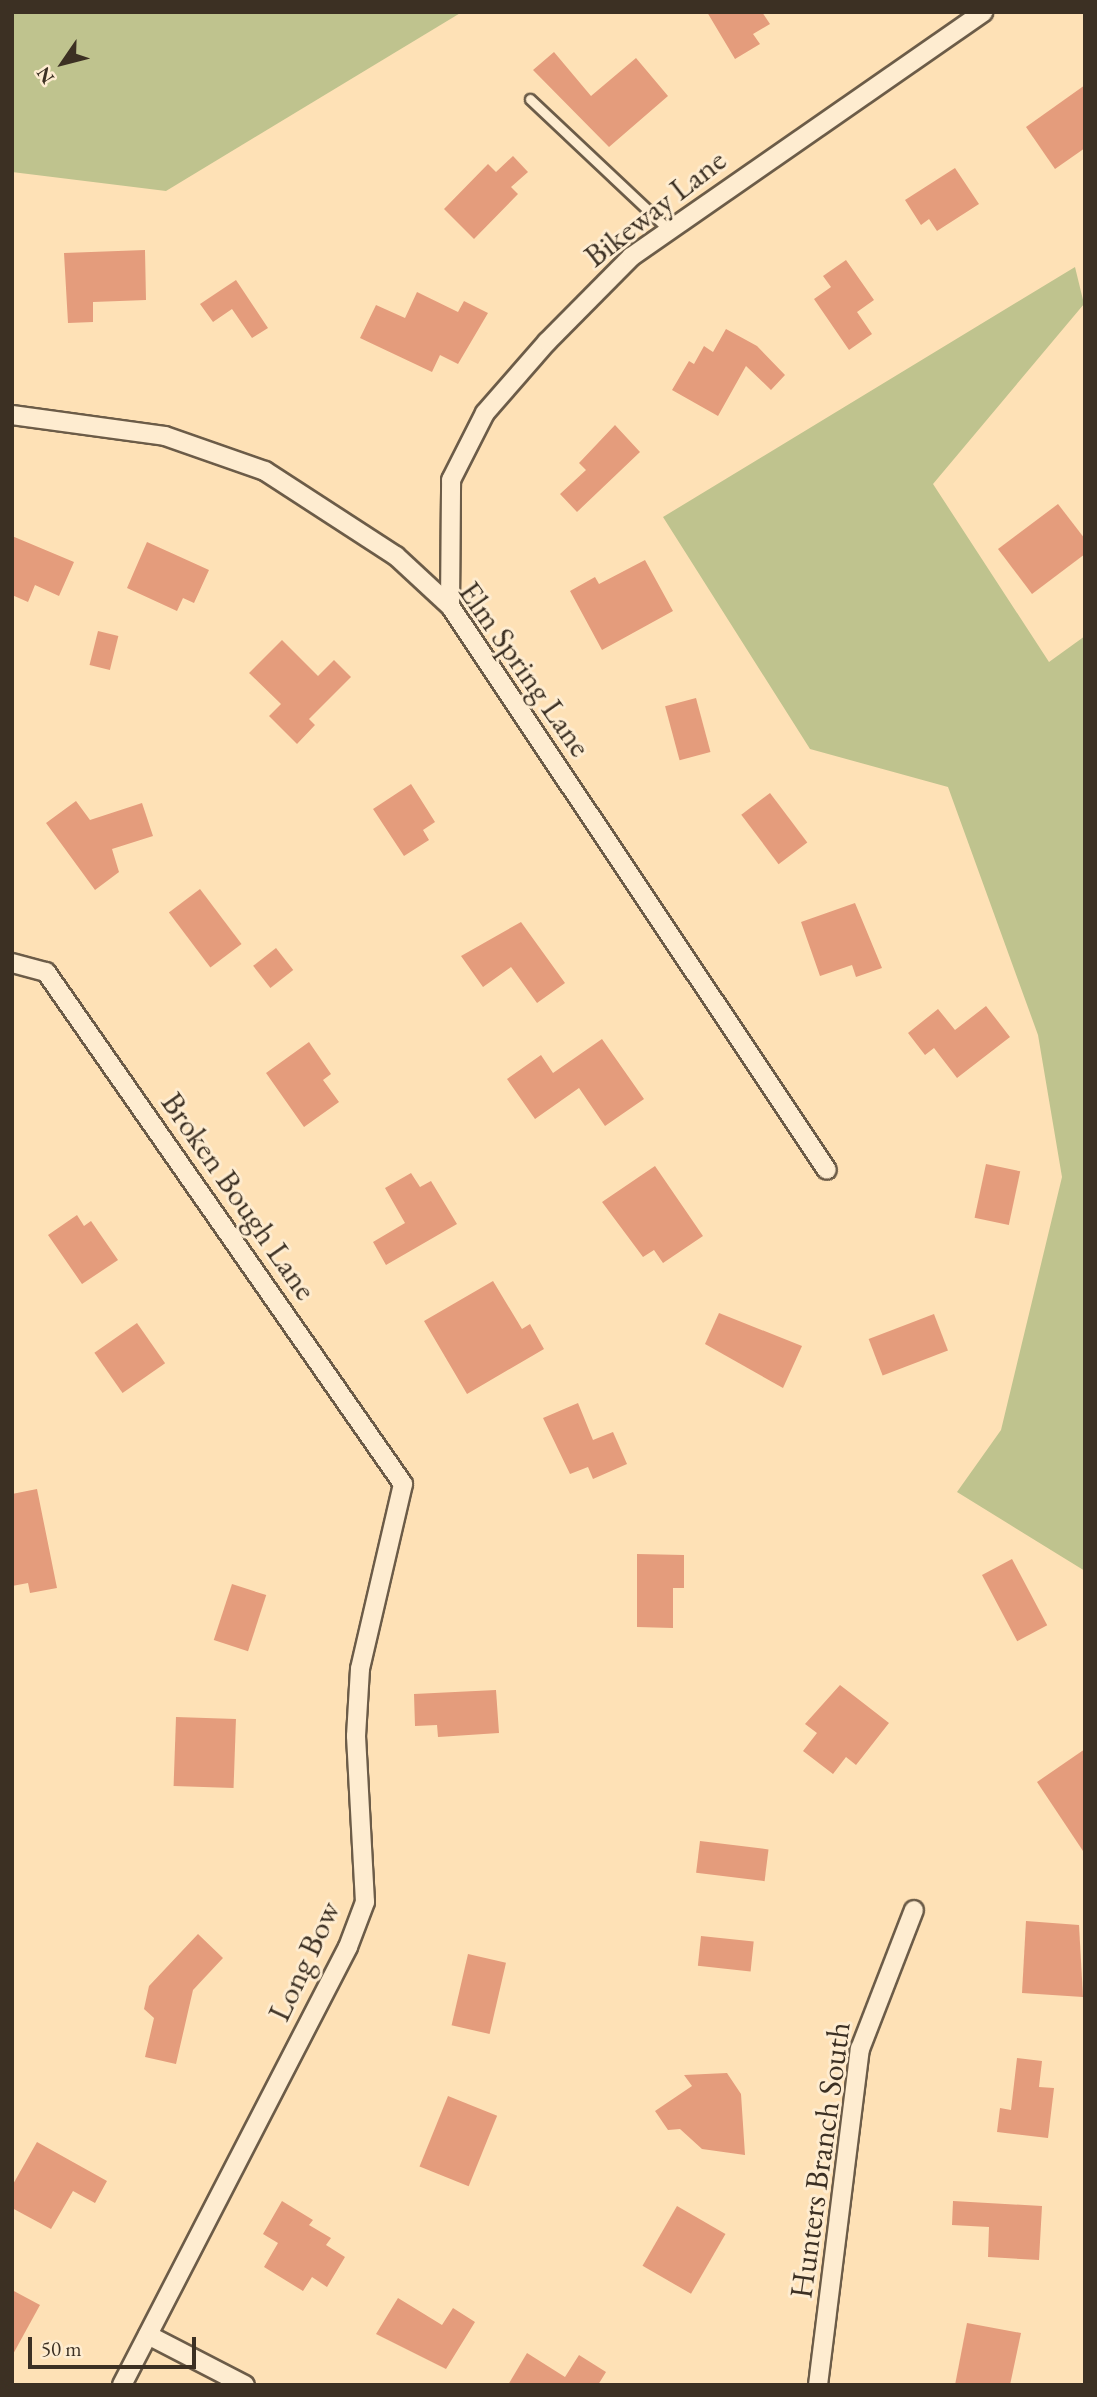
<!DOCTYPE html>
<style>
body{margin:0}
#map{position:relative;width:1097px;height:2397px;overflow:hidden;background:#fee1b6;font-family:"EB Garamond",serif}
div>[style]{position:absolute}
.green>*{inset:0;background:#bfc38e}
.building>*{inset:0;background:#e49c7c;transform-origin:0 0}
.roads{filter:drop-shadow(2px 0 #6c5c48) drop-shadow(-2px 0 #6c5c48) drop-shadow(0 2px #6c5c48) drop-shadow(0 -2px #6c5c48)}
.lane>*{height:9px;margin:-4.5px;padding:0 4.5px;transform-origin:4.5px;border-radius:4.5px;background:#feecd0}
.street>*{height:18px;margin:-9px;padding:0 9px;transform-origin:9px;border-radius:9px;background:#feecd0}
span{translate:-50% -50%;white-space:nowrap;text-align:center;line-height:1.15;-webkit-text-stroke:6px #feecd0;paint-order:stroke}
.street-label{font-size:32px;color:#3c3023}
.frame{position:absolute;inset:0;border:14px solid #3c3023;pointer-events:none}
.north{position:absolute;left:28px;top:28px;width:70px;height:70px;-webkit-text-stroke:5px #feecd0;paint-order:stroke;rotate:235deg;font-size:19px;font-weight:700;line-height:28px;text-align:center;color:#3c3023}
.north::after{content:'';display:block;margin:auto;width:24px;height:32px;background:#3c3023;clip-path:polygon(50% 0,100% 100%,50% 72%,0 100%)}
.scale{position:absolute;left:28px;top:2337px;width:168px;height:32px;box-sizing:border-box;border:4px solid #3c3023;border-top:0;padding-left:9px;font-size:21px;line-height:24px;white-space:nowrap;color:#3c3023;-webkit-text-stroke:5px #feecd0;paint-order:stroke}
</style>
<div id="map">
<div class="green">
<div style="clip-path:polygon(12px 12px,462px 12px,166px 191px,12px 172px)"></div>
<div style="clip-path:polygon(1075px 267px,1084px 304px,933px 484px,1049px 662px,1085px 636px,1085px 1571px,957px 1492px,1001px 1430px,1062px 1177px,1038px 1035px,948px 787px,810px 749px,663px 517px)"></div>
</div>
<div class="building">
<div style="clip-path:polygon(707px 12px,762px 12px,770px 24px,753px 34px,760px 44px,735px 59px)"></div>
<div style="clip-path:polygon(554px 52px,591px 96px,636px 58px,668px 96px,609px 147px,533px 70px)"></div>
<div style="clip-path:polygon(1085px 85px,1085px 148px,1055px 169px,1026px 127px)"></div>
<div style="clip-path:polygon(513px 156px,528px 172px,511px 187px,518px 194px,474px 239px,444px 209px,488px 164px,496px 172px)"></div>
<div style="clip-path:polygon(955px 168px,979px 204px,937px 231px,929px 219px,921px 225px,905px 200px)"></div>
<div style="clip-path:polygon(145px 250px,146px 300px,93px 302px,93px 322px,68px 323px,64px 253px)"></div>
<div style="clip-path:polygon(846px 260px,874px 300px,857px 312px,872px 334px,849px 350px,814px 299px,831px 287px,823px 276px)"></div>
<div style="clip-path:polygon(236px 280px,268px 328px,252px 338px,232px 309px,213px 322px,200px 304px)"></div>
<div style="clip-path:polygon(417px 292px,458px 312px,464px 301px,488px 313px,458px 364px,440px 355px,432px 372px,360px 338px,376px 305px,405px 318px)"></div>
<div style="clip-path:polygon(726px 329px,757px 346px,785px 375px,771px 390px,746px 366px,718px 416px,672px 390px,689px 361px,694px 364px,704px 346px,713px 352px)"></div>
<div style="clip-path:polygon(615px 425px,640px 452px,577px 512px,560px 494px,586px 470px,579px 463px)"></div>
<div style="clip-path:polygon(1058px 504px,1085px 539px,1085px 554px,1032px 594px,998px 549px)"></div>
<div style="clip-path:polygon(12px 536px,74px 562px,59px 596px,35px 585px,28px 602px,12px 595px)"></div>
<div style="clip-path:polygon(147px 542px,209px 570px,194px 603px,183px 598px,177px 611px,127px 588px)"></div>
<div style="clip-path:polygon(645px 560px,673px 611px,602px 650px,570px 591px,595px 577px,599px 584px)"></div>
<div style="left:98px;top:631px;width:21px;height:35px;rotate:14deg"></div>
<div style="clip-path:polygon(282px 640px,318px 676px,334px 660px,351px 677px,309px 719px,315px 725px,297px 744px,269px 716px,281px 704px,249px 673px)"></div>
<div style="left:696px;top:698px;width:56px;height:32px;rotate:75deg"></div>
<div style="clip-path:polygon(411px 784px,435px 822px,423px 830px,429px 840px,404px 856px,373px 809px)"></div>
<div style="left:770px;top:793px;width:62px;height:36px;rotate:53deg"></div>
<div style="clip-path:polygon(76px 801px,90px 820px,142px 803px,153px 836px,112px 849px,119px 872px,95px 890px,46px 823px)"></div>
<div style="left:200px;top:889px;width:69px;height:39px;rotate:53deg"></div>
<div style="clip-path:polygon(855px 903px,882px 968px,856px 977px,852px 965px,820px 976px,801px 922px)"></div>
<div style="clip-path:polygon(521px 922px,565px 983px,537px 1003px,511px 967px,483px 987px,461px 956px)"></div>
<div style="left:276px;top:948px;width:28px;height:29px;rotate:52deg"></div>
<div style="clip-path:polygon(986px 1006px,1010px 1037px,957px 1078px,934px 1048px,925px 1055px,908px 1033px,938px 1009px,955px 1030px)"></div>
<div style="clip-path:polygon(602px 1039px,644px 1099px,605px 1126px,579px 1088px,535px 1119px,507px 1079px,541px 1055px,553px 1073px)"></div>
<div style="clip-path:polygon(309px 1042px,331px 1074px,323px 1080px,339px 1102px,304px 1127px,266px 1073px)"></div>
<div style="left:986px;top:1164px;width:35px;height:55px;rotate:12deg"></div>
<div style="clip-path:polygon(655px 1166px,703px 1236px,663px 1263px,654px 1250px,643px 1257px,602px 1202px)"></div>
<div style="clip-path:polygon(411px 1173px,420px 1187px,431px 1181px,457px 1224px,386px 1265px,373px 1242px,405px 1223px,385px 1188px)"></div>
<div style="clip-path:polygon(77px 1215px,84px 1226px,91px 1221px,118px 1260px,82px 1284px,48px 1235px)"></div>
<div style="clip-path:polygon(493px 1281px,522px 1329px,530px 1324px,544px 1349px,467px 1394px,424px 1321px)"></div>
<div style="clip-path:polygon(719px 1313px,802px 1346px,783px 1388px,705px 1344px)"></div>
<div style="left:934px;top:1314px;width:39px;height:70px;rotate:69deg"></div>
<div style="left:137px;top:1323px;width:49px;height:52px;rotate:55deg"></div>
<div style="clip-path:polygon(578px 1403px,593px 1440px,613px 1432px,627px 1464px,593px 1479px,588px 1467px,570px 1474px,543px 1418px)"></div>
<div style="clip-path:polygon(37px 1489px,57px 1588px,30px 1593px,28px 1583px,12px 1586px,12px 1494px)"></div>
<div style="clip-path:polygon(637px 1554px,684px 1555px,684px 1588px,673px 1588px,673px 1628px,637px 1627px)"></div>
<div style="left:1012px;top:1559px;width:75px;height:34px;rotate:62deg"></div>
<div style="left:232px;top:1584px;width:36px;height:59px;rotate:18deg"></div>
<div style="clip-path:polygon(840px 1685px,889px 1723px,856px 1765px,846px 1757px,833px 1774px,803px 1751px,817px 1733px,805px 1724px)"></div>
<div style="clip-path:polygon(496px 1690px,499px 1733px,438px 1737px,437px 1725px,415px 1726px,414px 1694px)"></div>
<div style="left:176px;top:1717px;width:60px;height:69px;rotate:2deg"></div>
<div style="clip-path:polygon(1085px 1749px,1085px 1854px,1037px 1782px)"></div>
<div style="left:700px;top:1841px;width:69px;height:32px;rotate:7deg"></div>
<div style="clip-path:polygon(1026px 1921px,1079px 1925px,1083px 1997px,1022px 1993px)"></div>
<div style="clip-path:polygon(198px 1934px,223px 1958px,193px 1990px,176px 2064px,145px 2057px,154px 2018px,144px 2009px,149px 1986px)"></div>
<div style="left:701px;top:1936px;width:53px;height:30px;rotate:6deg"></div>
<div style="left:468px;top:1954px;width:39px;height:73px;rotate:13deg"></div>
<div style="clip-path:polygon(1017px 2058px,1042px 2061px,1039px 2087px,1054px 2088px,1048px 2138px,997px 2132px,1000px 2108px,1011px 2110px)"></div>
<div style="clip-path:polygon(727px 2073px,741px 2094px,745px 2155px,702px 2149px,680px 2129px,668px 2130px,655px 2111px,692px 2086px,684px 2075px)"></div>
<div style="left:448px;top:2096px;width:53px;height:76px;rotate:22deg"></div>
<div style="clip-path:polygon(37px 2142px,107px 2181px,95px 2203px,73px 2191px,51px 2229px,12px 2208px,12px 2186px)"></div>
<div style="clip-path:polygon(282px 2201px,313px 2220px,309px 2225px,331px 2238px,326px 2245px,345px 2257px,327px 2287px,312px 2277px,303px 2291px,264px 2267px,278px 2243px,263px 2234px)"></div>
<div style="clip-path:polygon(953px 2201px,1042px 2206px,1039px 2260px,988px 2257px,989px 2227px,952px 2225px)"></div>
<div style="left:677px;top:2206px;width:56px;height:69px;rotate:30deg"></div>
<div style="clip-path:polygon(12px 2290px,40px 2305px,12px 2356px)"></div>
<div style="clip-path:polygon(398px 2298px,442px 2325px,453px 2308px,475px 2322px,446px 2369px,376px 2334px)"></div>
<div style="clip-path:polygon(967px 2323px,1021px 2333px,1010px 2385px,955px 2385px)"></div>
<div style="clip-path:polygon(527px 2353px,565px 2377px,579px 2355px,606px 2372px,598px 2385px,508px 2385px)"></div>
</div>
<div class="roads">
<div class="lane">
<div style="left:530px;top:99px;width:190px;rotate:43.3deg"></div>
</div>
<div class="street">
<div style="left:12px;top:415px;width:154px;rotate:7.8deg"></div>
<div style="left:165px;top:436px;width:106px;rotate:19.3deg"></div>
<div style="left:265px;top:471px;width:156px;rotate:33deg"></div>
<div style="left:396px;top:556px;width:74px;rotate:42.8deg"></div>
<div style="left:450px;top:606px;width:678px;rotate:56.24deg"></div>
<div style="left:450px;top:606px;width:126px;rotate:-89.5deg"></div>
<div style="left:451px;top:480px;width:75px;rotate:-63.1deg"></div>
<div style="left:485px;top:413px;width:94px;rotate:-48.9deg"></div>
<div style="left:547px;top:342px;width:120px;rotate:-45.3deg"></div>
<div style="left:631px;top:257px;width:429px;rotate:-34.8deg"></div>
<div style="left:12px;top:963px;width:35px;rotate:15deg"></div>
<div style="left:46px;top:972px;width:624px;rotate:55.11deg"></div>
<div style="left:403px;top:1484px;width:190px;rotate:103.1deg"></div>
<div style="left:360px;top:1669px;width:67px;rotate:93.4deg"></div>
<div style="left:356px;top:1736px;width:166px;rotate:86.9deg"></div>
<div style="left:365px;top:1902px;width:48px;rotate:110.7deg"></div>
<div style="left:348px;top:1947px;width:493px;rotate:117.3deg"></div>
<div style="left:148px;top:2335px;width:109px;rotate:27.3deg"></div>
<div style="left:818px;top:2385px;width:339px;rotate:-82.9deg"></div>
<div style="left:860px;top:2049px;width:149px;rotate:-68.8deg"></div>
</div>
</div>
<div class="street-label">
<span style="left:655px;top:208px;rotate:-38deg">Bikeway Lane</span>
<span style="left:525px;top:669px;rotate:55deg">Elm Spring Lane</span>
<span style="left:239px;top:1196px;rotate:55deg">Broken Bough Lane</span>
<span style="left:304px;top:1961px;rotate:-65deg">Long Bow</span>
<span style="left:820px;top:2160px;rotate:-82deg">Hunters Branch South</span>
</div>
<div class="frame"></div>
<div class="north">N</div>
<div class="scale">50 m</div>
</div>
